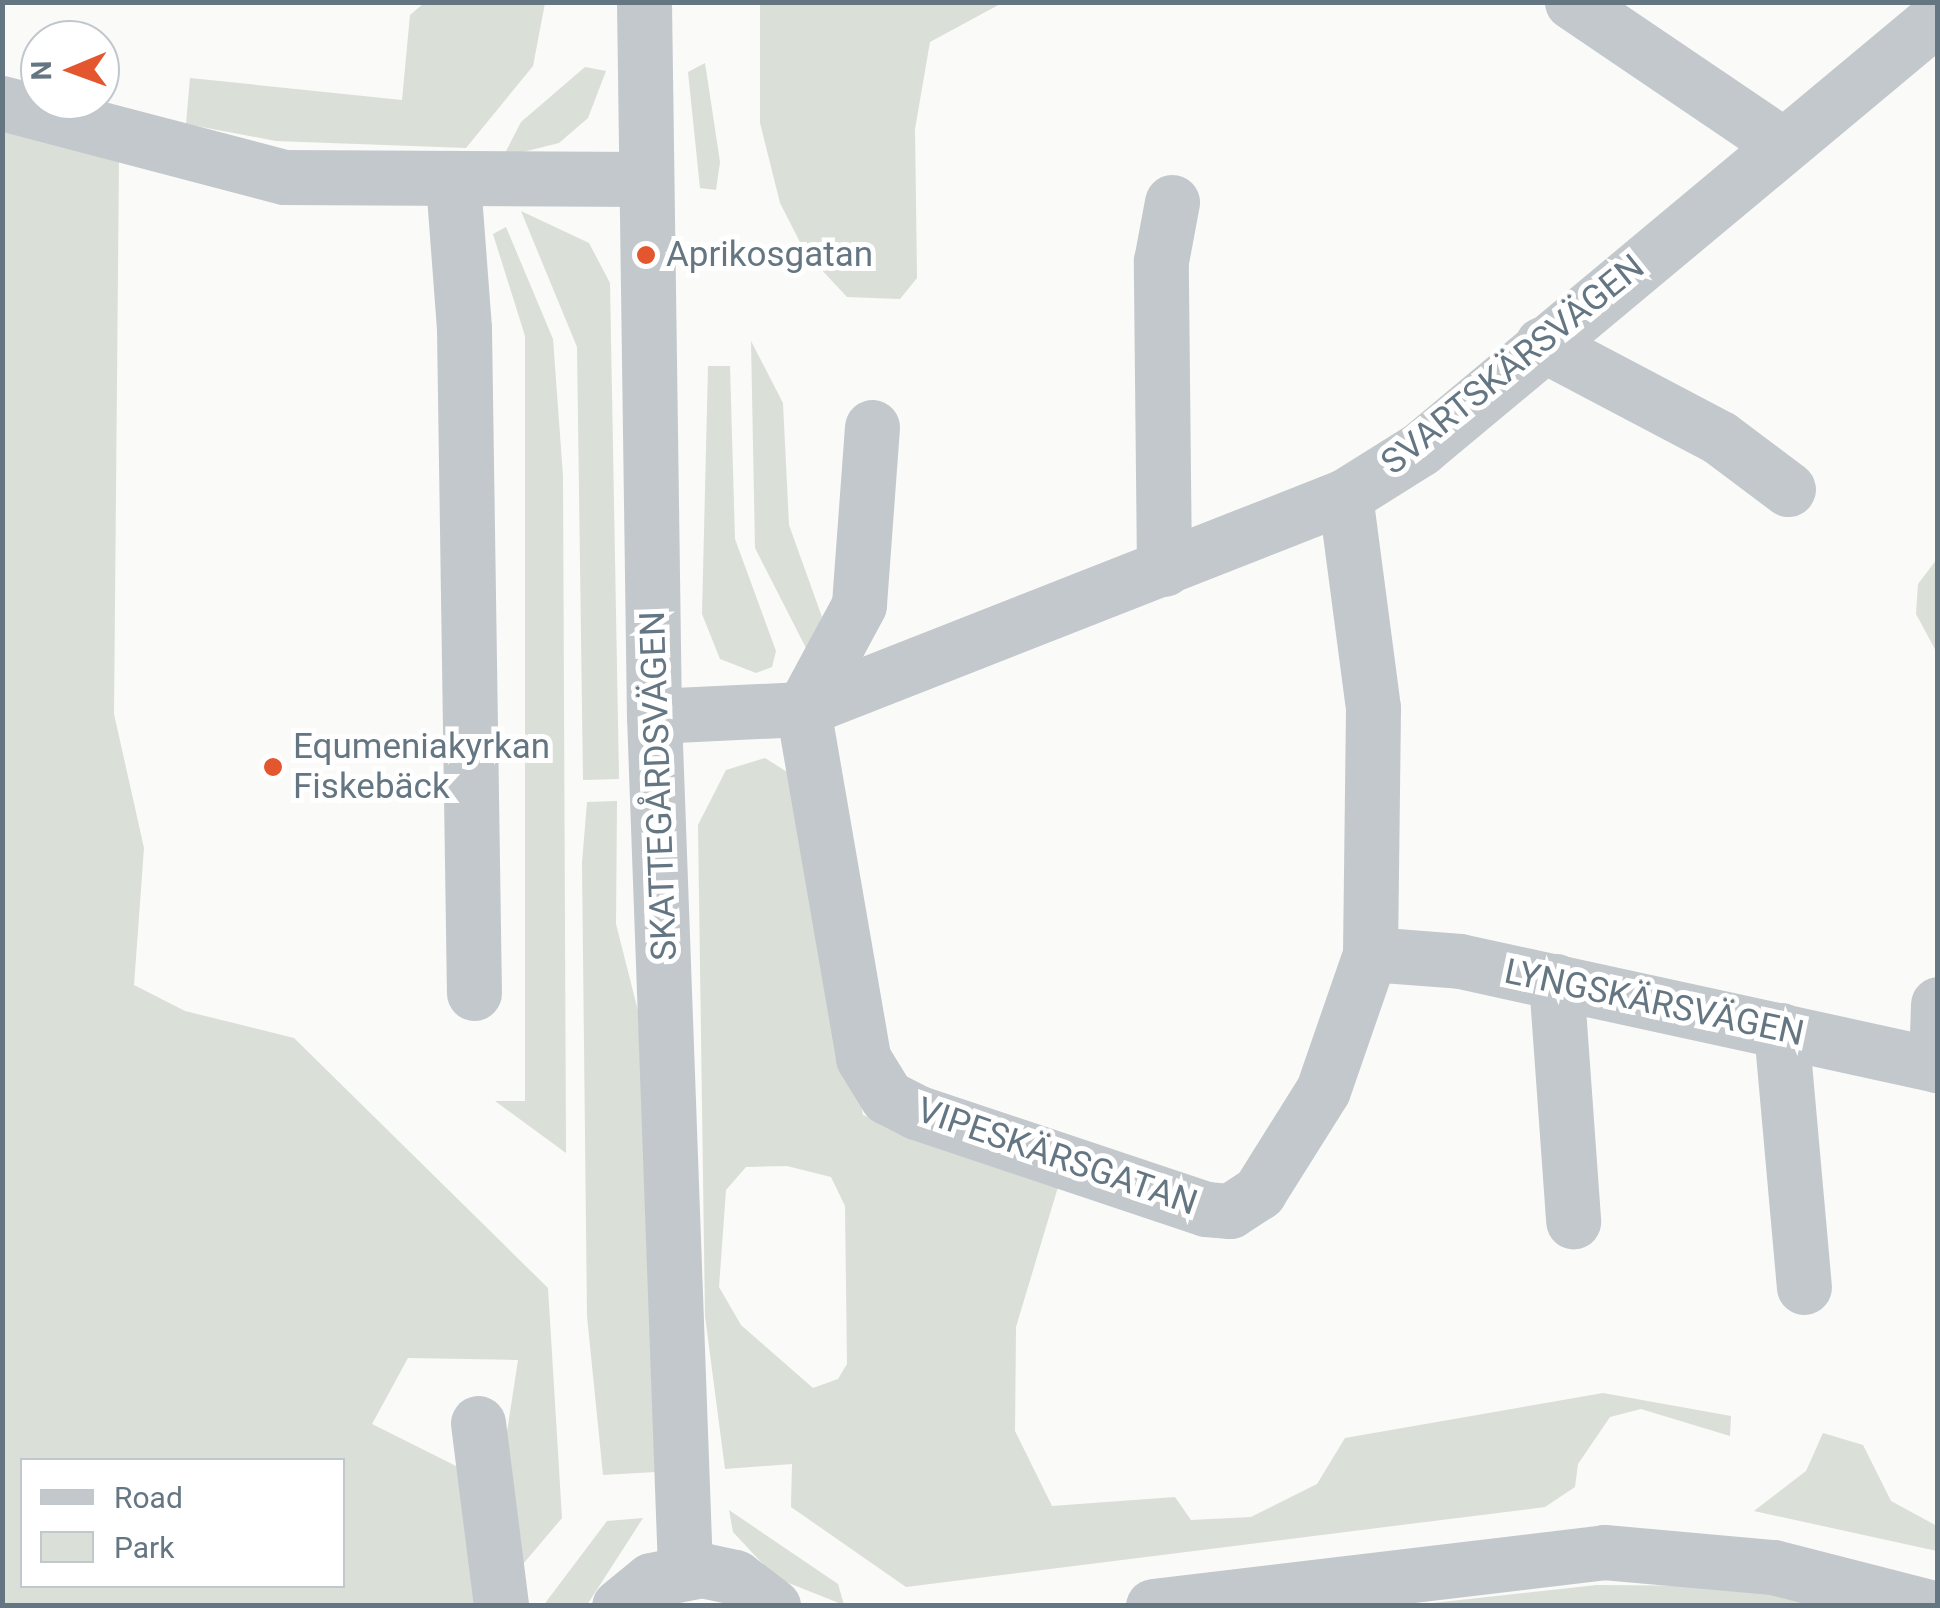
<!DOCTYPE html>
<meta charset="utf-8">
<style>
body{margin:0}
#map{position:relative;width:1940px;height:1608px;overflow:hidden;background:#fafaf8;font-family:Roboto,sans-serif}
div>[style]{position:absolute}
.green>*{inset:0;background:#dadfd7}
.minor>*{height:55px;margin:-27.5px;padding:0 27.5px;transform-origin:27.5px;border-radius:27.5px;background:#c3c8cc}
.dots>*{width:28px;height:28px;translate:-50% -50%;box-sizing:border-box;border:5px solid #fff;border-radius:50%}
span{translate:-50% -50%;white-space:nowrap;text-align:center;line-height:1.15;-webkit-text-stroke:10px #fff;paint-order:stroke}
.poi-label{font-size:35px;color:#657683}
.left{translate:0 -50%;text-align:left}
.street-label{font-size:35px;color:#657683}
.frame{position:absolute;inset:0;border:5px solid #657683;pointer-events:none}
.legend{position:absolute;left:20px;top:1458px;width:325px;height:130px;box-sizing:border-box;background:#fff;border:2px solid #c1c8cd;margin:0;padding:12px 18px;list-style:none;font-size:30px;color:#657683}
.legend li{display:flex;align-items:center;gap:20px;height:50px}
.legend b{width:50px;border:2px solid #c1c8cd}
.north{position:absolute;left:20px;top:20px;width:100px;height:100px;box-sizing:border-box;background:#fff;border:2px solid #c1c8cd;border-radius:50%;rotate:269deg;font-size:28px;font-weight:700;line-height:40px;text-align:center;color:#657683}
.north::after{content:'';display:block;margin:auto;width:35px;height:45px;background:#e4572e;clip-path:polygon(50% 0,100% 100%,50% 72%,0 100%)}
</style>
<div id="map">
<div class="green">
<div style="clip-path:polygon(424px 3px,545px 3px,533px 66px,466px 148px,276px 141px,186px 124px,190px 78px,402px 100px,410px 15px)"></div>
<div style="clip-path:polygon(760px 3px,1002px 3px,930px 42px,915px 129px,917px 278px,900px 299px,847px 297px,805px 252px,780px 203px,760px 123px)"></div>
<div style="clip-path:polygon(705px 63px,720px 162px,716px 190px,700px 188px,688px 72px)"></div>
<div style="clip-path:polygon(585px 67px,606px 71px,588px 118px,559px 143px,503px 157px,521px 122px)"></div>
<div style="clip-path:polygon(evenodd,2px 129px,119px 158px,114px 714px,144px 848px,134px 985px,185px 1011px,294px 1038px,548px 1288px,562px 1518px,512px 1577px,499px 1484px,518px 1360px,408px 1358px,372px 1424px,472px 1474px,478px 1605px,3px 1605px,2px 129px,22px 1460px,342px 1460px,342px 1586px,22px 1586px,22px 1460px)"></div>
<div style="clip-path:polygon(521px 211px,589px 243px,610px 283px,619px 779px,583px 780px,577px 347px)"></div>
<div style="clip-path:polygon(506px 227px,553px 339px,563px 476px,566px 1153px,495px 1101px,525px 1101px,525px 336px,493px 234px)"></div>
<div style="clip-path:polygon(751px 341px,783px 403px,789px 525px,822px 617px,807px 650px,755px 548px)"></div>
<div style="clip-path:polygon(708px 366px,730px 366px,735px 539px,776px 651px,772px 667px,756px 673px,720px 659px,702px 614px)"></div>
<div style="clip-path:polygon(1937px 559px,1937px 653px,1916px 614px,1918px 584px)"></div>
<div style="clip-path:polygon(evenodd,765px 758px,803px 782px,811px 806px,863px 1115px,1058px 1187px,1016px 1327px,1015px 1431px,1052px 1506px,1175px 1497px,1191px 1520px,1251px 1517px,1317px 1484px,1345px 1438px,1603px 1393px,1731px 1416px,1730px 1436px,1641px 1409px,1610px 1417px,1578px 1464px,1575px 1487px,1545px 1507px,906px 1587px,791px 1507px,792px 1464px,725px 1469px,705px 1316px,698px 825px,726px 770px,765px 758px,787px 1166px,831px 1177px,845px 1206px,847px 1364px,838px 1379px,813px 1388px,741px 1325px,719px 1287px,726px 1190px,746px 1167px,787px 1166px)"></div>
<div style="clip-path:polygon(617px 801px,616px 924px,653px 1070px,657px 1139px,655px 1472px,603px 1475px,587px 1316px,582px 863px,587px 802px)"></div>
<div style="clip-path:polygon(1823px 1433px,1863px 1445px,1891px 1501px,1937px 1526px,1937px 1551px,1754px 1511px,1806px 1471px)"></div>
<div style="clip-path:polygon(729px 1510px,838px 1584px,844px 1605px,776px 1578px,733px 1532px)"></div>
<div style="clip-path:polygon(643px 1518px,587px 1605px,543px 1606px,607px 1521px)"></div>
<div style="clip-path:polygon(1597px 1585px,1730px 1586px,1827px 1606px,1405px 1606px)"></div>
</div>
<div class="minor">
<div style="left:644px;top:2px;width:714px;rotate:89.2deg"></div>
<div style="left:654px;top:716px;width:855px;rotate:87.92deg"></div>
<div style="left:1572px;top:2px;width:254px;rotate:34.1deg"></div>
<div style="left:2px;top:103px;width:292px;rotate:14.7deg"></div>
<div style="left:284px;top:177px;width:361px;rotate:0.3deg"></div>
<div style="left:453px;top:182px;width:147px;rotate:85.7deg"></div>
<div style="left:464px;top:329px;width:664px;rotate:89.14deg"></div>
<div style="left:1542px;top:344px;width:201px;rotate:27.8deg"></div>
<div style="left:1720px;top:438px;width:85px;rotate:36.9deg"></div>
<div style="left:872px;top:427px;width:178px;rotate:94.2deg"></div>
<div style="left:859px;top:605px;width:118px;rotate:118.3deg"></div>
<div style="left:803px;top:709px;width:354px;rotate:80.2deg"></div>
<div style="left:863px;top:1058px;width:46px;rotate:58.4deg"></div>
<div style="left:887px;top:1097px;width:33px;rotate:27deg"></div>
<div style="left:916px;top:1112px;width:306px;rotate:18.5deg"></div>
<div style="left:1206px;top:1209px;width:24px;rotate:5deg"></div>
<div style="left:1230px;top:1211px;width:35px;rotate:-33deg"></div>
<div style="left:1259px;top:1192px;width:120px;rotate:-57.9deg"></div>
<div style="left:1323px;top:1090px;width:144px;rotate:-70.9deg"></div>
<div style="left:1370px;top:954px;width:246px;rotate:-89.3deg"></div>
<div style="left:1373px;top:708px;width:214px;rotate:-97.5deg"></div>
<div style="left:1164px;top:569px;width:308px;rotate:-90.6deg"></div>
<div style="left:1161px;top:261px;width:60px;rotate:-79.4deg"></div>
<div style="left:654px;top:716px;width:149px;rotate:-2.7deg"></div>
<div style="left:803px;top:709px;width:582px;rotate:-21.45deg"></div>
<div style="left:1345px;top:496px;width:89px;rotate:-32.1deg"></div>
<div style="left:1420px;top:449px;width:674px;rotate:-39.83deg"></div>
<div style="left:1370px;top:954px;width:90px;rotate:4.4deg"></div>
<div style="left:1460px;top:961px;width:489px;rotate:12.3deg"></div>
<div style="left:1556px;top:981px;width:241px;rotate:85.9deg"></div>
<div style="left:1781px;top:1030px;width:258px;rotate:84.9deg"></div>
<div style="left:1936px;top:1065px;width:61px;rotate:-88.1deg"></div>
<div style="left:478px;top:1423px;width:184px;rotate:82.8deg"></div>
<div style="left:619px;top:1606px;width:41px;rotate:-39.1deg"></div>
<div style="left:651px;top:1580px;width:52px;rotate:-11.1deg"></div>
<div style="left:702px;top:1570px;width:34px;rotate:12deg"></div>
<div style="left:735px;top:1577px;width:48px;rotate:37.3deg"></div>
<div style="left:1153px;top:1606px;width:454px;rotate:-6.8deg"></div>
<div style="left:1604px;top:1552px;width:170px;rotate:5.1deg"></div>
<div style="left:1773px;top:1567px;width:158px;rotate:14.3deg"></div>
</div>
<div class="dots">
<div style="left:646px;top:255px;background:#e4572e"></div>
<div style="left:273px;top:767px;background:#e4572e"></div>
</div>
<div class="poi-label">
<span class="left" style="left:666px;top:255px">Aprikosgatan</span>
<span class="left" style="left:293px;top:767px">Equmeniakyrkan<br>Fiskebäck</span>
</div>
<div class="street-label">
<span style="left:1513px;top:365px;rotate:-39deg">SVARTSKÄRSVÄGEN</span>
<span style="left:659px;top:786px;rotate:-92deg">SKATTEGÅRDSVÄGEN</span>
<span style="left:1654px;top:1003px;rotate:12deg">LYNGSKÄRSVÄGEN</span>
<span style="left:1057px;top:1157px;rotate:19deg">VIPESKÄRSGATAN</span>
</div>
<div class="frame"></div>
<ul class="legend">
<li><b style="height:12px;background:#c3c8cc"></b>Road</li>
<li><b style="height:28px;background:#dadfd7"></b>Park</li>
</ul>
<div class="north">N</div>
</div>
